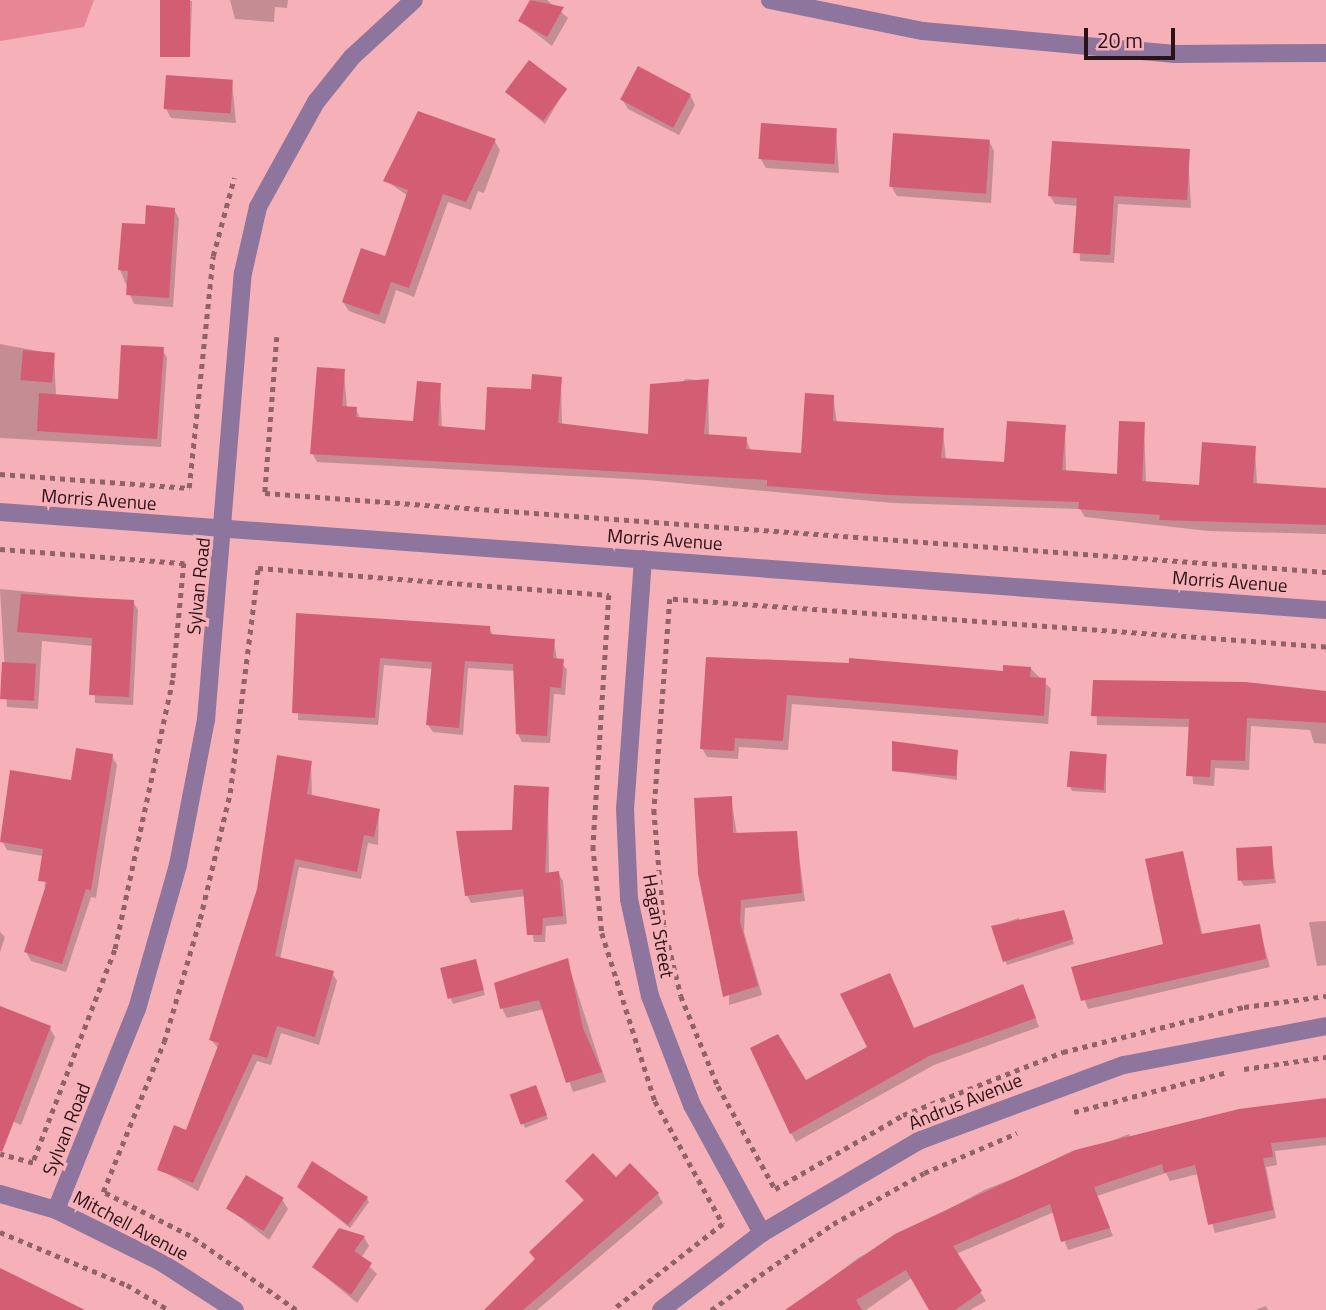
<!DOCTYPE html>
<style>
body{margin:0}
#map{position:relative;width:1326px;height:1310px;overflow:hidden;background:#f5b0b8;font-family:"Titillium Web",sans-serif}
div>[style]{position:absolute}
.green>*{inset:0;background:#e78694}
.shadow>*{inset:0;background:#0003;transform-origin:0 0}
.building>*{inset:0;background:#d35e74;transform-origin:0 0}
.path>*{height:4.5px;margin-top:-2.25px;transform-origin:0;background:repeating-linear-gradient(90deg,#916268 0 5px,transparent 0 10px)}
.minor>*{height:18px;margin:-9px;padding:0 9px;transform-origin:9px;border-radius:9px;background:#8d759e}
span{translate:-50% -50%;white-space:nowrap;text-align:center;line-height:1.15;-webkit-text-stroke:7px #f5b0b8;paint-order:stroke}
.street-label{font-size:19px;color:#2b1216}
.scale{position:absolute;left:1084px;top:28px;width:91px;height:32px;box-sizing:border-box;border:4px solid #2b1216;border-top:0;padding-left:9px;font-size:21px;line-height:24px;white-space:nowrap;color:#2b1216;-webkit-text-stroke:5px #f5b0b8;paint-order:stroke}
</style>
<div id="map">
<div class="green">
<div style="clip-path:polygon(0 0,94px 0,84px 27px,0 41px)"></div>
</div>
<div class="shadow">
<div style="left:162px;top:0;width:30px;height:56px;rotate:2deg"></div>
<div style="clip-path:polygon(230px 0,288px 0,287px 8px,275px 7px,274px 22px,235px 19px)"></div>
<div style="clip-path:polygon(532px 0,547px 0,568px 18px,552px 46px,520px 21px)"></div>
<div style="clip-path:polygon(232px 81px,236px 123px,171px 118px,166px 109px)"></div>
<div style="clip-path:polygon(565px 90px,545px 124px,506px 92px)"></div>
<div style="clip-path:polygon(690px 95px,695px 105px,679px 135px,628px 109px,622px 99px)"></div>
<div style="clip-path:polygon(836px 130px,839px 173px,766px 168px,760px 158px)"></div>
<div style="clip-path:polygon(494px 140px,500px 150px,484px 193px,478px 191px,471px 210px,448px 202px,414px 297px,396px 290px,385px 324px,349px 311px,343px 302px,386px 259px,408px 196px,385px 180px)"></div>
<div style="clip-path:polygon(989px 141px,994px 151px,991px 203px,897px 196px,891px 186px)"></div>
<div style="clip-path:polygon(1188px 151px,1191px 208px,1118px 204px,1114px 263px,1080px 261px,1078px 206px,1055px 204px,1050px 196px)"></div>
<div style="clip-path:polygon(174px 209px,179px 219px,173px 307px,134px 304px,120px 270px,146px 226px)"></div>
<div style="clip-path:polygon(0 344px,54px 354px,56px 396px,119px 401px,162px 349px,167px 358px,161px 447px,0 438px)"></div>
<div style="clip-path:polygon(344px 371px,347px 408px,356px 409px,361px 420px,415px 423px,440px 385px,442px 428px,487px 431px,533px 391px,561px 379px,562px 425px,649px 436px,685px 379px,708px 381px,709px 436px,746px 439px,751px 451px,802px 455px,833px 396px,837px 423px,943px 430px,946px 460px,1006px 464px,1065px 427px,1066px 472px,1118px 476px,1144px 424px,1146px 483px,1201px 487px,1255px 447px,1257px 485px,1326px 490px,1326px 534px,1208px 531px,1085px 517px,1080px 509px,893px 503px,647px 480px,317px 462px,312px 453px)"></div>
<div style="clip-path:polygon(0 589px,133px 602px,138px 610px,133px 705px,95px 703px,93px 646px,42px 641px,38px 709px,7px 707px)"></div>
<div style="clip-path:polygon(297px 615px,489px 628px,494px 636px,554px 641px,557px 660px,567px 669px,565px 695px,554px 694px,550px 743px,522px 742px,518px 734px,515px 671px,468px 668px,463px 735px,433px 732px,428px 725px,433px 669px,384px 665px,378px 725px,298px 720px)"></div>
<div style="clip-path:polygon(707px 659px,1004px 673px,1030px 668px,1051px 689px,1048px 724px,792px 704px,788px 750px,739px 747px,738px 759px,707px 757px,702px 748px)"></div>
<div style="clip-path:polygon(1095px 682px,1326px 692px,1326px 744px,1314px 743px,1310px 730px,1251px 726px,1249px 770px,1215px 768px,1214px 786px,1193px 784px,1190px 727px,1097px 725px)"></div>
<div style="clip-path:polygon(957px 752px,957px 780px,894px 771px)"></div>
<div style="clip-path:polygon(1106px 755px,1106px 793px,1072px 791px,1070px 787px)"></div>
<div style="clip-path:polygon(112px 756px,117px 765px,96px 898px,91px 897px,66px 972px,31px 961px,26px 952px,45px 889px,43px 856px,7px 850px,2px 841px)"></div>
<div style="clip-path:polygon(311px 763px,312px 797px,379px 811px,378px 845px,368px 843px,361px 879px,299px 867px,280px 959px,332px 973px,337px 981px,319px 1045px,281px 1033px,271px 1065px,257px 1061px,198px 1191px,159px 1169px,187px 1132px,219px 1049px,211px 1040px)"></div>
<div style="clip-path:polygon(548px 788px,549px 874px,558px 873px,563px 881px,567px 924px,546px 926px,545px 942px,534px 942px,525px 896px,471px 903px,467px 895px)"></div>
<div style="clip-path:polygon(731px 798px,737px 835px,796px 833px,805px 901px,745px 908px,744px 932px,762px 995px,729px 1005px)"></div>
<div style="clip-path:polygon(1271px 848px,1276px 883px,1244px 886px,1241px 881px)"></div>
<div style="clip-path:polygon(1182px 853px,1203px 936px,1259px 926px,1270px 967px,1088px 1009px,1073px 968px,1165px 945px)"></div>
<div style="clip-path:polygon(1066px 916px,1074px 944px,1007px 965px,993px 927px,1019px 918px,1021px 924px)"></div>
<div style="clip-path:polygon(1326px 921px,1326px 965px,1317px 966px,1309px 922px)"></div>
<div style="clip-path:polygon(0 932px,5px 937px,0 952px)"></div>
<div style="clip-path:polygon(567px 960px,606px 1082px,573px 1092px,544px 1009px,507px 1018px,502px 1008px)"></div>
<div style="clip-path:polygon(477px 965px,485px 995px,453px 1004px,451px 999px)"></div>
<div style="clip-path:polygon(1027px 995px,1039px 1027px,934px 1065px,796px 1142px,791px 1133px,806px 1082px,914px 1030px)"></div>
<div style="clip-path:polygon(49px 1027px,55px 1037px,21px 1125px,0 1116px,0 1034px)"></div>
<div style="clip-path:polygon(537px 1091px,548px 1119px,525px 1128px,512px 1095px)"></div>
<div style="clip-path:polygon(1326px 1102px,1326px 1145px,1275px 1151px,1277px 1165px,1266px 1167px,1276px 1218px,1215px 1233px,1198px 1174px,1170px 1181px,1166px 1173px,1097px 1196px,1113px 1236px,1068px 1250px,1054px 1212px,956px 1254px,986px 1301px,970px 1310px,931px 1310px,913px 1277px,866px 1310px,808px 1310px,802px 1300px,858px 1258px,984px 1190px,1129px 1134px,1132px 1139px)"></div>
<div style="clip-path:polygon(616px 1179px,658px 1194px,663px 1203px,537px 1310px,486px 1310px,536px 1261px,531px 1252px,585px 1202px,568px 1181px)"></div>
<div style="clip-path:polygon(299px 1187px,367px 1198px,369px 1202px,350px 1228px)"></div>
<div style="clip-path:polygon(282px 1199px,288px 1209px,269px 1240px,228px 1208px)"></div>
<div style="clip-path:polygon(364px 1237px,369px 1246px,361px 1258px,377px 1274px,357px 1303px,314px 1267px)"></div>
<div style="clip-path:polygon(1266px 1306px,1268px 1310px,1255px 1310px)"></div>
</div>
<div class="building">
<div style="left:160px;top:0;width:30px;height:57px"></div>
<div style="clip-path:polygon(530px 0,564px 7px,547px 37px,518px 21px)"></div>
<div style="left:529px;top:60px;width:48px;height:40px;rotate:37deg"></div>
<div style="left:638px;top:66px;width:60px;height:38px;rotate:28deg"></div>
<div style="left:166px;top:75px;width:67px;height:34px;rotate:4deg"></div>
<div style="clip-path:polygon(418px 111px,496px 139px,466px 202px,443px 194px,409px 288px,391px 282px,379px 315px,342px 302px,361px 248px,385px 256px,408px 190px,383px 181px)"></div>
<div style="left:761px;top:123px;width:76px;height:36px;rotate:4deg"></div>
<div style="left:893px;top:133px;width:97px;height:54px;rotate:4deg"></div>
<div style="clip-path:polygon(1052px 141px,1190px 149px,1187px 200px,1114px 196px,1110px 255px,1073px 253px,1077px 198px,1048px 196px)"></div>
<div style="clip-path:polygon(146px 205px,175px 208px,169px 298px,126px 295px,128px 271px,118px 270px,122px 223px,145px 224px)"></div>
<div style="clip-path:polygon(121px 345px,164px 347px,157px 439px,37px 431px,39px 393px,118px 399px)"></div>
<div style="left:23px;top:350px;width:32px;height:30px;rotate:5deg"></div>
<div style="clip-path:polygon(317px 367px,345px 369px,342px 406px,357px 407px,356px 417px,413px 421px,417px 381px,441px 383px,438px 426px,485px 430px,487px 387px,531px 389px,532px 374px,562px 377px,558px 423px,648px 434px,650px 384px,709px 379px,704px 434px,747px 437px,746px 449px,801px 453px,805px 393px,834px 395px,833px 421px,944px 428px,941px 458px,1004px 462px,1007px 421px,1066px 425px,1062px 470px,1117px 474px,1119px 421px,1145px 422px,1142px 481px,1199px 485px,1202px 442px,1256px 446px,1253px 483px,1326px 488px,1326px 525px,1159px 520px,1160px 515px,1078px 509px,1079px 502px,887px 495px,767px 486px,767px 480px,310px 454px)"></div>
<div style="clip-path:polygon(21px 594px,134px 600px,129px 697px,89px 695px,92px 638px,17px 632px)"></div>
<div style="clip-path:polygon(296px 613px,490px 626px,490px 634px,555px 639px,553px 658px,564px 659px,561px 688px,550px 687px,547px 736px,516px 734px,513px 664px,465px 661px,459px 728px,426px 725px,432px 662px,380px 658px,375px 718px,292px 713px)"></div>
<div style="clip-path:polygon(706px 657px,849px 663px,849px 658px,1003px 671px,1003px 665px,1031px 667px,1030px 677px,1046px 678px,1044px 716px,787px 695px,783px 741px,735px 738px,734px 751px,700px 749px)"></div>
<div style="left:2px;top:662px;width:34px;height:37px;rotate:3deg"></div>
<div style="clip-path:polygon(1093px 680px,1246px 682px,1326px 691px,1326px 723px,1247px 718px,1245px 761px,1211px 760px,1210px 777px,1186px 776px,1189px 719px,1091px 716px)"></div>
<div style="clip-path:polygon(892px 741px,958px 750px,956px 776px,892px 771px)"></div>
<div style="clip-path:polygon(76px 748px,113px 754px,91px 890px,86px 889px,62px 964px,24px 952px,47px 882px,38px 881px,43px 849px,0 842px,10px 770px,71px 780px)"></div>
<div style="left:1070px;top:751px;width:37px;height:36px;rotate:5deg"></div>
<div style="clip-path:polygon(277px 755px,312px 761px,307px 794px,380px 809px,374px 837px,364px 835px,357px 872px,295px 859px,275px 956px,334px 971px,315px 1037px,277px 1026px,267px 1058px,253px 1054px,193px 1183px,157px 1170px,174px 1125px,186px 1130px,219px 1043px,209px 1040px,257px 889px)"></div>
<div style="clip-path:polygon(514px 785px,549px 787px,545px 873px,559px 871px,563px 916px,543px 918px,542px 935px,527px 935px,523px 889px,465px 896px,456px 831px,512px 830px)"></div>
<div style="clip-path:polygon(732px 796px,733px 833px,797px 831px,802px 893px,741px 900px,740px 922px,758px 986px,723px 997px,698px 874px,694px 798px)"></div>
<div style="left:1272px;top:846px;width:33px;height:36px;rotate:87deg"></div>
<div style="clip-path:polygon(1183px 851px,1201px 934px,1260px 924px,1266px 959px,1081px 1001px,1071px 967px,1163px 944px,1145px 859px)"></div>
<div style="clip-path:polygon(1064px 910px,1073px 939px,1003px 962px,991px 926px)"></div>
<div style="clip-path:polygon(568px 958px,583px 1028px,602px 1072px,566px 1083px,539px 1000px,500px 1009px,494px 983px)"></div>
<div style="left:476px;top:959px;width:32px;height:37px;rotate:76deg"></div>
<div style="clip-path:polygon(890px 973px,914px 1028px,1023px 984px,1036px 1018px,929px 1056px,790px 1134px,750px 1048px,778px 1034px,806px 1080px,867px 1047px,840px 994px)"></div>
<div style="clip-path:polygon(0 1006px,51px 1026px,2px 1152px,0 1151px)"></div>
<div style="left:536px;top:1085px;width:32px;height:28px;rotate:70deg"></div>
<div style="clip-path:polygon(1326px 1098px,1326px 1137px,1271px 1143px,1273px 1157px,1263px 1158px,1273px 1210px,1208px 1225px,1195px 1165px,1164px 1173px,1162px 1164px,1094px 1187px,1110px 1228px,1061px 1242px,1050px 1204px,953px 1246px,982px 1291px,955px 1310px,929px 1310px,906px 1270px,856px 1300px,862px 1310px,785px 1310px,895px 1234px,1075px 1150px,1239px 1109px)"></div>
<div style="clip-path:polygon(593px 1153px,616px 1177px,630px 1163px,659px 1193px,523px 1310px,484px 1310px,535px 1259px,529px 1252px,584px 1200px,565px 1181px)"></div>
<div style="clip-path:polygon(312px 1161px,368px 1197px,348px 1225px,297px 1187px)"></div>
<div style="left:246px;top:1175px;width:44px;height:39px;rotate:31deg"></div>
<div style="clip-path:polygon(339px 1228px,365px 1236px,354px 1251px,372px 1263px,351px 1295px,312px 1267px)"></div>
<div style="clip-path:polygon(0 1268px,85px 1310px,0 1310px)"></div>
</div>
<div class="path">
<div style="left:277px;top:337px;width:156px;rotate:94.4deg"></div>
<div style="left:265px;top:493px;width:1064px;rotate:4.26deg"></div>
<div style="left:0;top:474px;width:190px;rotate:4.2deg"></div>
<div style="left:189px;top:488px;width:233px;rotate:-84.1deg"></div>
<div style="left:213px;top:256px;width:81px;rotate:-74.9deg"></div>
<div style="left:0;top:549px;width:185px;rotate:4.4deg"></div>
<div style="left:184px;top:563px;width:118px;rotate:95.4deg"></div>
<div style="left:173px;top:680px;width:276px;rotate:102.1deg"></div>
<div style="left:115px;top:950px;width:228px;rotate:111.1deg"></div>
<div style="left:33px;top:1163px;width:34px;rotate:-165deg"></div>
<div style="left:1326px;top:647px;width:658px;rotate:-175.82deg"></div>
<div style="left:670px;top:599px;width:212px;rotate:94.3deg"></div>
<div style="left:654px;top:810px;width:116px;rotate:85.1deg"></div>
<div style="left:664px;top:926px;width:72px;rotate:76.3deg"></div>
<div style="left:681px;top:996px;width:97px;rotate:67.7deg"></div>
<div style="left:718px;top:1086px;width:118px;rotate:61deg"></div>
<div style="left:775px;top:1189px;width:148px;rotate:-30deg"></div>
<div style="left:903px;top:1115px;width:172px;rotate:-21.5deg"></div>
<div style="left:1063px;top:1052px;width:187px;rotate:-14deg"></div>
<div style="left:1244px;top:1007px;width:83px;rotate:-7.6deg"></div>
<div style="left:1244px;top:1069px;width:83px;rotate:-8.3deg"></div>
<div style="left:1074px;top:1112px;width:159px;rotate:-14.6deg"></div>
<div style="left:0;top:1232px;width:138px;rotate:22.7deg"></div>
<div style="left:127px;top:1285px;width:49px;rotate:30.8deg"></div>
<div style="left:296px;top:1310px;width:129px;rotate:-145.1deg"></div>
<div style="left:190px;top:1236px;width:97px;rotate:-153.2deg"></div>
<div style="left:103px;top:1192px;width:162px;rotate:-67.9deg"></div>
<div style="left:164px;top:1042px;width:128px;rotate:-73.7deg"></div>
<div style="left:200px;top:919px;width:130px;rotate:-76.6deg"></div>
<div style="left:230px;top:793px;width:227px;rotate:-82.9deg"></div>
<div style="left:258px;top:568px;width:352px;rotate:4.4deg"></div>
<div style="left:609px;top:595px;width:252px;rotate:93.6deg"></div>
<div style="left:593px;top:846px;width:87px;rotate:84.1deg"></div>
<div style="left:602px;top:933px;width:176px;rotate:72.5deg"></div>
<div style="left:655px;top:1101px;width:141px;rotate:61.1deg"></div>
<div style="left:723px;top:1224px;width:140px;rotate:142deg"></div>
<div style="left:711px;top:1310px;width:149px;rotate:-35.2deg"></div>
<div style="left:833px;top:1224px;width:104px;rotate:-29.3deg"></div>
<div style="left:924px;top:1173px;width:101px;rotate:-23.3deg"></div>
</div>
<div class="minor">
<div style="left:770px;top:0;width:156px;rotate:11.5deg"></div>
<div style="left:923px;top:31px;width:253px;rotate:5.2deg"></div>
<div style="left:1175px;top:54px;width:151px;rotate:-0.4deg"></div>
<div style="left:0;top:512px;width:1330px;rotate:4.23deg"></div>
<div style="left:643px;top:559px;width:250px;rotate:94.1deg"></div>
<div style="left:625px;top:808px;width:91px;rotate:87.5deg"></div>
<div style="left:629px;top:899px;width:99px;rotate:77.8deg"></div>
<div style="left:650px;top:996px;width:117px;rotate:68.9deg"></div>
<div style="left:692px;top:1105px;width:146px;rotate:61.3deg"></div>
<div style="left:0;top:1194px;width:58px;rotate:15.9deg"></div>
<div style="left:56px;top:1210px;width:117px;rotate:26.3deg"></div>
<div style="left:161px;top:1262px;width:88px;rotate:33deg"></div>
<div style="left:56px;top:1210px;width:217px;rotate:-68.1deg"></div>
<div style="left:137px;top:1009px;width:150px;rotate:-74.1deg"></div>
<div style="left:178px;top:865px;width:148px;rotate:-79.1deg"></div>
<div style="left:206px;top:720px;width:449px;rotate:-85.3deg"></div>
<div style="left:243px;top:273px;width:68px;rotate:-77.2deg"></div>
<div style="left:258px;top:207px;width:120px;rotate:-61.1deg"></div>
<div style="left:316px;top:102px;width:58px;rotate:-51.3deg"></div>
<div style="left:352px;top:57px;width:84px;rotate:-42.6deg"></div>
<div style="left:661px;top:1310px;width:127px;rotate:-37.3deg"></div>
<div style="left:762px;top:1233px;width:181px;rotate:-30.5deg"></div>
<div style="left:918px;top:1141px;width:220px;rotate:-20.3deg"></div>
<div style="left:1124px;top:1065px;width:206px;rotate:-10.9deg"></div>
</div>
<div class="street-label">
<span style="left:99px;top:499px;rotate:4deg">Morris Avenue</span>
<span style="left:665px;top:539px;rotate:4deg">Morris Avenue</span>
<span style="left:1230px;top:581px;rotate:4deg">Morris Avenue</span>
<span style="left:198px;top:586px;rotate:-84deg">Sylvan Road</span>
<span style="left:659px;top:926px;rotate:80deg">Hagan Street</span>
<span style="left:965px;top:1101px;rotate:-22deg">Andrus Avenue</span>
<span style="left:66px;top:1129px;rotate:-68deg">Sylvan Road</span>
<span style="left:131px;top:1225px;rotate:28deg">Mitchell Avenue</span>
</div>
<div class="scale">20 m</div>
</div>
